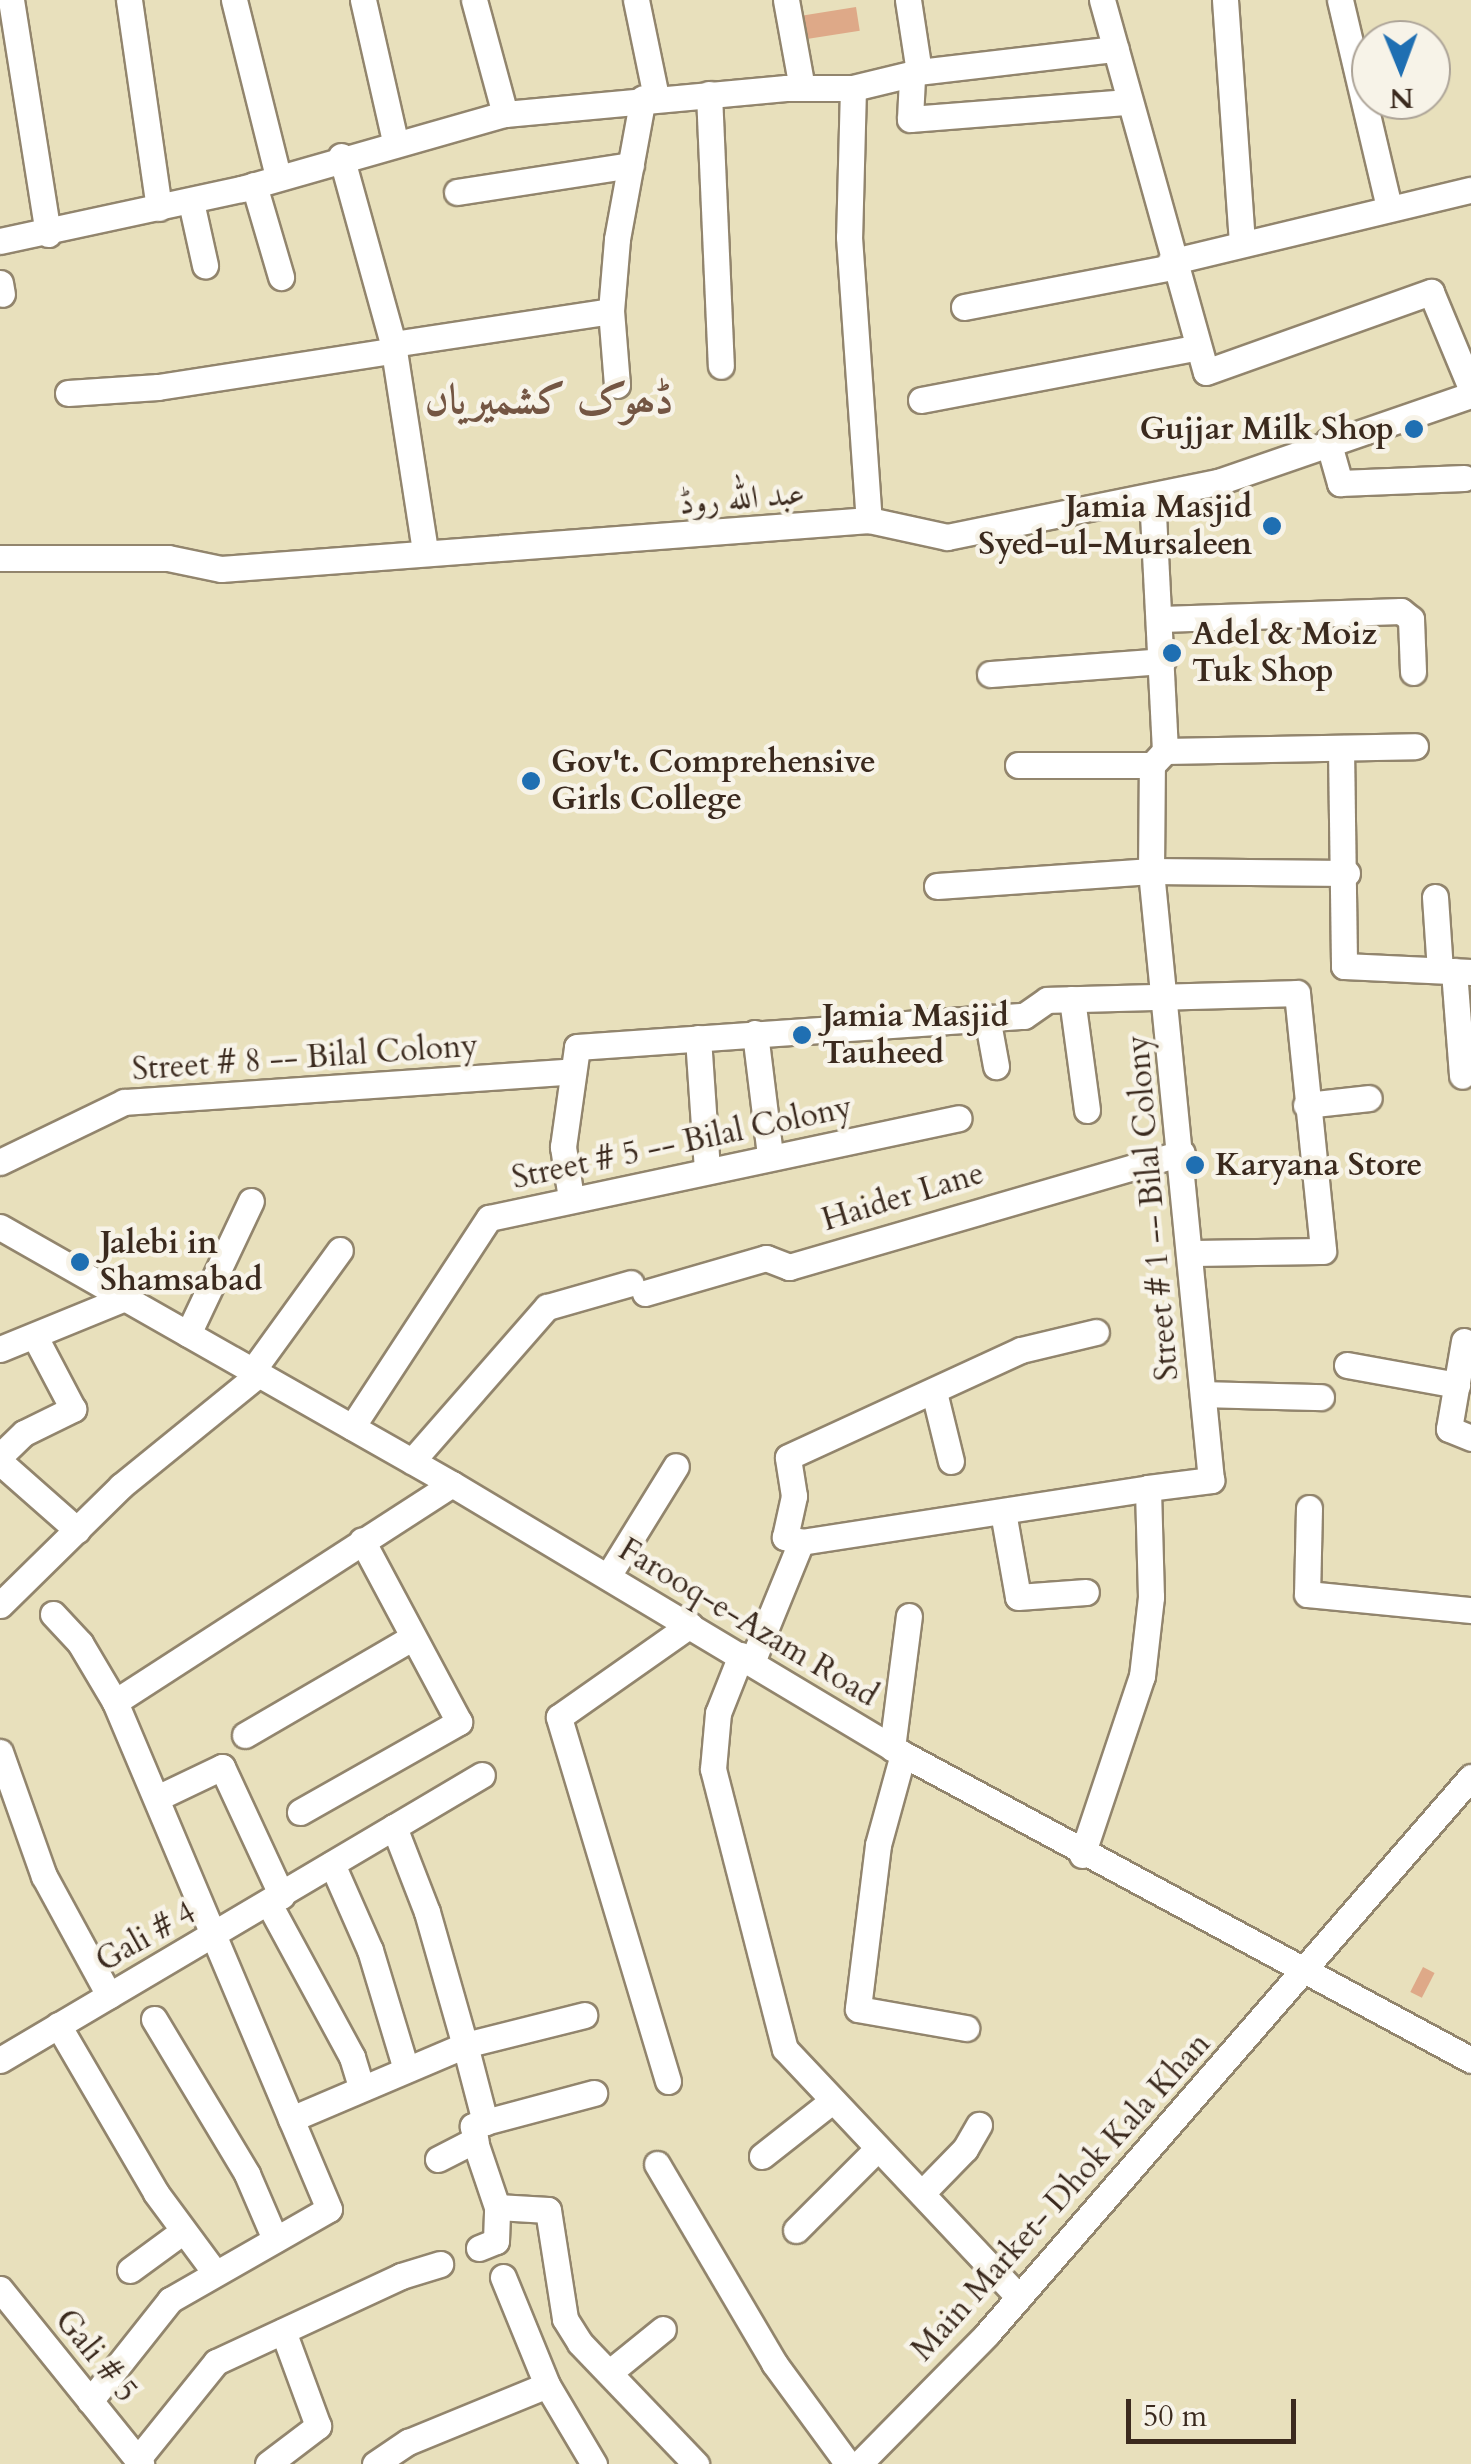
<!DOCTYPE html>
<meta charset="utf-8">
<style>
body{margin:0}
#map{position:relative;width:1471px;height:2464px;overflow:hidden;background:#e8e0bc;font-family:Cardo,Amiri,serif}
div>[style]{position:absolute}
.building>*{inset:0;background:#dea988;transform-origin:0 0}
.roads{filter:drop-shadow(2px 0 #92856d) drop-shadow(-2px 0 #92856d) drop-shadow(0 2px #92856d) drop-shadow(0 -2px #92856d)}
.minor>*{height:25px;margin:-12.5px;padding:0 12.5px;transform-origin:12.5px;border-radius:12.5px;background:#fff}
.dots>*{width:28px;height:28px;translate:-50% -50%;box-sizing:border-box;border:5px solid #f7f3e8;border-radius:50%}
span{translate:-50% -50%;white-space:nowrap;text-align:center;line-height:1.15;-webkit-text-stroke:9px #f7f3e8;paint-order:stroke}
.poi-label{font-size:32px;color:#3b2a1e;font-weight:700}
.right{translate:-100% -50%;text-align:right}
.left{translate:0 -50%;text-align:left}
.street-label{font-size:32px;color:#3b2a1e}
.district-label{font-size:42px;color:#745643;font-weight:700}
.north{position:absolute;left:1351px;top:20px;width:100px;height:100px;box-sizing:border-box;background:#f7f3e8;border:2px solid #aca397;border-radius:50%;rotate:179deg;font-size:28px;font-weight:700;line-height:40px;text-align:center;color:#3b2a1e}
.north::after{content:'';display:block;margin:auto;width:35px;height:45px;background:#1f6fb2;clip-path:polygon(50% 0,100% 100%,50% 72%,0 100%)}
.scale{position:absolute;left:1126px;top:2399px;width:170px;height:45px;box-sizing:border-box;border:5px solid #3b2a1e;border-top:0;padding-left:12px;font-size:30px;line-height:35px;white-space:nowrap;color:#3b2a1e;-webkit-text-stroke:8px #f7f3e8;paint-order:stroke}
</style>
<div id="map">
<div class="building">
<div style="left:856px;top:7px;width:24px;height:60px;rotate:81deg"></div>
<div style="left:1423px;top:1967px;width:13px;height:28px;rotate:27deg"></div>
</div>
<div class="roads">
<div class="minor">
<div style="left:11px;top:0;width:237px;rotate:81deg"></div>
<div style="left:129px;top:0;width:210px;rotate:81.8deg"></div>
<div style="left:234px;top:0;width:182px;rotate:76deg"></div>
<div style="left:363px;top:0;width:145px;rotate:77.2deg"></div>
<div style="left:474px;top:0;width:118px;rotate:74.8deg"></div>
<div style="left:636px;top:0;width:99px;rotate:78.3deg"></div>
<div style="left:786px;top:0;width:89px;rotate:79.7deg"></div>
<div style="left:908px;top:0;width:73px;rotate:81.3deg"></div>
<div style="left:1102px;top:0;width:386px;rotate:74.4deg"></div>
<div style="left:1206px;top:372px;width:239px;rotate:-19.6deg"></div>
<div style="left:1431px;top:292px;width:104px;rotate:67.4deg"></div>
<div style="left:1225px;top:0;width:243px;rotate:86deg"></div>
<div style="left:1340px;top:0;width:213px;rotate:76.7deg"></div>
<div style="left:912px;top:78px;width:41px;rotate:92.8deg"></div>
<div style="left:910px;top:119px;width:219px;rotate:-4.5deg"></div>
<div style="left:853px;top:88px;width:149px;rotate:91.5deg"></div>
<div style="left:849px;top:237px;width:284px;rotate:86deg"></div>
<div style="left:709px;top:94px;width:272px;rotate:87.5deg"></div>
<div style="left:341px;top:156px;width:195px;rotate:74.5deg"></div>
<div style="left:393px;top:344px;width:209px;rotate:81.2deg"></div>
<div style="left:254px;top:185px;width:96px;rotate:73.6deg"></div>
<div style="left:457px;top:192px;width:176px;rotate:-8.8deg"></div>
<div style="left:191px;top:202px;width:65px;rotate:77.5deg"></div>
<div style="left:0;top:241px;width:247px;rotate:-12.2deg"></div>
<div style="left:241px;top:189px;width:274px;rotate:-15.9deg"></div>
<div style="left:505px;top:114px;width:282px;rotate:-5.3deg"></div>
<div style="left:786px;top:88px;width:67px"></div>
<div style="left:853px;top:88px;width:68px;rotate:-13.6deg"></div>
<div style="left:919px;top:72px;width:198px;rotate:-6.7deg"></div>
<div style="left:1170px;top:262px;width:309px;rotate:-13.5deg"></div>
<div style="left:0;top:283px;width:11px;rotate:80deg"></div>
<div style="left:964px;top:307px;width:212px;rotate:-10.9deg"></div>
<div style="left:393px;top:344px;width:220px;rotate:-8.6deg"></div>
<div style="left:617px;top:385px;width:74px;rotate:-94.6deg"></div>
<div style="left:611px;top:311px;width:72px;rotate:-85.2deg"></div>
<div style="left:617px;top:239px;width:143px;rotate:-79.6deg"></div>
<div style="left:68px;top:393px;width:90px;rotate:-3.8deg"></div>
<div style="left:158px;top:387px;width:236px;rotate:-8.8deg"></div>
<div style="left:921px;top:400px;width:282px;rotate:-10.8deg"></div>
<div style="left:1328px;top:441px;width:44px;rotate:74.1deg"></div>
<div style="left:1340px;top:483px;width:124px;rotate:-2.3deg"></div>
<div style="left:0;top:558px;width:168px"></div>
<div style="left:168px;top:558px;width:54px;rotate:11.7deg"></div>
<div style="left:221px;top:569px;width:650px;rotate:-4.32deg"></div>
<div style="left:869px;top:520px;width:80px;rotate:12.3deg"></div>
<div style="left:947px;top:537px;width:277px;rotate:-11.5deg"></div>
<div style="left:1218px;top:482px;width:268px;rotate:-19deg"></div>
<div style="left:1161px;top:619px;width:240px;rotate:-1.9deg"></div>
<div style="left:1401px;top:611px;width:13px;rotate:39deg"></div>
<div style="left:1411px;top:619px;width:53px;rotate:87.8deg"></div>
<div style="left:990px;top:674px;width:173px;rotate:-4.3deg"></div>
<div style="left:1341px;top:748px;width:218px;rotate:89.2deg"></div>
<div style="left:1344px;top:966px;width:127px;rotate:2.7deg"></div>
<div style="left:1165px;top:751px;width:250px;rotate:-1.1deg"></div>
<div style="left:1018px;top:765px;width:134px"></div>
<div style="left:937px;top:886px;width:215px;rotate:-4deg"></div>
<div style="left:1151px;top:871px;width:196px;rotate:0.6deg"></div>
<div style="left:1435px;top:897px;width:73px;rotate:86.1deg"></div>
<div style="left:1454px;top:971px;width:105px;rotate:85.6deg"></div>
<div style="left:1072px;top:999px;width:112px;rotate:82.3deg"></div>
<div style="left:987px;top:1017px;width:50px;rotate:79.6deg"></div>
<div style="left:755px;top:1033px;width:124px;rotate:83deg"></div>
<div style="left:698px;top:1038px;width:131px;rotate:86.1deg"></div>
<div style="left:1306px;top:1105px;width:63px;rotate:-6.3deg"></div>
<div style="left:0;top:1162px;width:138px;rotate:-25.8deg"></div>
<div style="left:124px;top:1102px;width:446px;rotate:-3.9deg"></div>
<div style="left:571px;top:1198px;width:52px;rotate:-98.9deg"></div>
<div style="left:563px;top:1147px;width:101px;rotate:-82deg"></div>
<div style="left:577px;top:1047px;width:448px;rotate:-4deg"></div>
<div style="left:1024px;top:1016px;width:28px;rotate:-35deg"></div>
<div style="left:1047px;top:1000px;width:250px;rotate:-1.6deg"></div>
<div style="left:1297px;top:993px;width:259px;rotate:84.2deg"></div>
<div style="left:1323px;top:1251px;width:133px;rotate:179.1deg"></div>
<div style="left:0;top:1227px;width:520px;rotate:29.62deg"></div>
<div style="left:452px;top:1484px;width:526px;rotate:30.91deg"></div>
<div style="left:903px;top:1754px;width:645px;rotate:28.31deg"></div>
<div style="left:645px;top:1293px;width:126px;rotate:-16.1deg"></div>
<div style="left:766px;top:1258px;width:25px;rotate:21deg"></div>
<div style="left:789px;top:1267px;width:409px;rotate:-16.2deg"></div>
<div style="left:188px;top:1334px;width:147px;rotate:-64.7deg"></div>
<div style="left:1464px;top:1341px;width:89px;rotate:99.7deg"></div>
<div style="left:1449px;top:1429px;width:24px;rotate:22deg"></div>
<div style="left:0;top:1349px;width:135px;rotate:-22.2deg"></div>
<div style="left:1347px;top:1365px;width:112px;rotate:10.3deg"></div>
<div style="left:253px;top:1370px;width:148px;rotate:-54.1deg"></div>
<div style="left:934px;top:1392px;width:71px;rotate:76.2deg"></div>
<div style="left:1203px;top:1394px;width:118px;rotate:1.5deg"></div>
<div style="left:352px;top:1427px;width:250px;rotate:-56.8deg"></div>
<div style="left:489px;top:1218px;width:480px;rotate:-12deg"></div>
<div style="left:0;top:1456px;width:33px;rotate:-44deg"></div>
<div style="left:24px;top:1433px;width:55px;rotate:-26.1deg"></div>
<div style="left:73px;top:1409px;width:81px;rotate:-117.8deg"></div>
<div style="left:412px;top:1461px;width:205px;rotate:-48.8deg"></div>
<div style="left:547px;top:1307px;width:87px;rotate:-15.9deg"></div>
<div style="left:0;top:1462px;width:103px;rotate:41.4deg"></div>
<div style="left:1309px;top:1508px;width:86px;rotate:91.3deg"></div>
<div style="left:1307px;top:1594px;width:165px;rotate:5.6deg"></div>
<div style="left:1003px;top:1512px;width:86px;rotate:80deg"></div>
<div style="left:1018px;top:1597px;width:68px;rotate:-4.2deg"></div>
<div style="left:801px;top:1542px;width:17px;rotate:-163deg"></div>
<div style="left:785px;top:1537px;width:42px;rotate:-77.6deg"></div>
<div style="left:794px;top:1496px;width:39px;rotate:-99deg"></div>
<div style="left:788px;top:1457px;width:256px;rotate:-24.7deg"></div>
<div style="left:1021px;top:1350px;width:77px;rotate:-13.5deg"></div>
<div style="left:608px;top:1576px;width:129px;rotate:-58.3deg"></div>
<div style="left:0;top:1605px;width:170px;rotate:-44.5deg"></div>
<div style="left:121px;top:1486px;width:178px;rotate:-39.1deg"></div>
<div style="left:53px;top:1614px;width:40px;rotate:47deg"></div>
<div style="left:80px;top:1643px;width:69px;rotate:59.3deg"></div>
<div style="left:741px;top:1655px;width:62px;rotate:111.6deg"></div>
<div style="left:718px;top:1713px;width:56px;rotate:95.1deg"></div>
<div style="left:713px;top:1769px;width:289px;rotate:75.6deg"></div>
<div style="left:785px;top:2049px;width:341px;rotate:46.7deg"></div>
<div style="left:752px;top:1662px;width:130px;rotate:-67.8deg"></div>
<div style="left:801px;top:1542px;width:351px;rotate:-8.8deg"></div>
<div style="left:245px;top:1735px;width:191px;rotate:-30.2deg"></div>
<div style="left:892px;top:1748px;width:133px;rotate:-82.7deg"></div>
<div style="left:0;top:1752px;width:132px;rotate:70.5deg"></div>
<div style="left:44px;top:1876px;width:136px;rotate:61.4deg"></div>
<div style="left:903px;top:1754px;width:94px;rotate:105.4deg"></div>
<div style="left:878px;top:1845px;width:165px;rotate:97deg"></div>
<div style="left:858px;top:2009px;width:110px;rotate:10deg"></div>
<div style="left:157px;top:1798px;width:72px;rotate:-25.5deg"></div>
<div style="left:222px;top:1767px;width:142px;rotate:65.1deg"></div>
<div style="left:300px;top:1812px;width:183px;rotate:-29.5deg"></div>
<div style="left:459px;top:1722px;width:206px;rotate:-118.1deg"></div>
<div style="left:394px;top:1827px;width:102px;rotate:-30.6deg"></div>
<div style="left:1082px;top:1855px;width:189px;rotate:-71.5deg"></div>
<div style="left:1142px;top:1676px;width:80px;rotate:-83.5deg"></div>
<div style="left:1151px;top:1597px;width:109px;rotate:-91.6deg"></div>
<div style="left:1148px;top:1488px;width:64px;rotate:-7.2deg"></div>
<div style="left:1211px;top:1480px;width:612px;rotate:-95.63deg"></div>
<div style="left:1151px;top:871px;width:106px;rotate:-89.5deg"></div>
<div style="left:1152px;top:765px;width:19px;rotate:-47deg"></div>
<div style="left:1165px;top:751px;width:255px;rotate:-92.9deg"></div>
<div style="left:332px;top:1864px;width:94px;rotate:66.2deg"></div>
<div style="left:370px;top:1950px;width:124px;rotate:73.2deg"></div>
<div style="left:269px;top:1904px;width:174px;rotate:61.5deg"></div>
<div style="left:352px;top:2057px;width:31px;rotate:73deg"></div>
<div style="left:154px;top:2019px;width:181px;rotate:59deg"></div>
<div style="left:247px;top:2174px;width:71px;rotate:66.7deg"></div>
<div style="left:58px;top:2025px;width:194px;rotate:59.7deg"></div>
<div style="left:156px;top:2193px;width:96px;rotate:53.5deg"></div>
<div style="left:0;top:2060px;width:458px;rotate:-30.6deg"></div>
<div style="left:394px;top:1827px;width:91px;rotate:68.8deg"></div>
<div style="left:427px;top:1912px;width:138px;rotate:74.1deg"></div>
<div style="left:465px;top:2045px;width:80px;rotate:75.4deg"></div>
<div style="left:485px;top:2122px;width:13px;rotate:162deg"></div>
<div style="left:473px;top:2126px;width:19px;rotate:81deg"></div>
<div style="left:476px;top:2145px;width:65px;rotate:71.3deg"></div>
<div style="left:497px;top:2207px;width:51px;rotate:3.4deg"></div>
<div style="left:548px;top:2210px;width:110px;rotate:81.1deg"></div>
<div style="left:565px;top:2319px;width:28px;rotate:58deg"></div>
<div style="left:580px;top:2343px;width:168px;rotate:46.2deg"></div>
<div style="left:668px;top:2081px;width:380px;rotate:-106.7deg"></div>
<div style="left:559px;top:1717px;width:160px;rotate:-35.1deg"></div>
<div style="left:291px;top:2119px;width:189px;rotate:-23deg"></div>
<div style="left:465px;top:2045px;width:123px;rotate:-14.1deg"></div>
<div style="left:485px;top:2122px;width:113px;rotate:-14.9deg"></div>
<div style="left:762px;top:2156px;width:89px;rotate:-38.2deg"></div>
<div style="left:438px;top:2159px;width:42px;rotate:-27.2deg"></div>
<div style="left:657px;top:2164px;width:231px;rotate:59.5deg"></div>
<div style="left:774px;top:2363px;width:125px;rotate:53.8deg"></div>
<div style="left:923px;top:2192px;width:60px;rotate:-45.7deg"></div>
<div style="left:965px;top:2149px;width:28px;rotate:-60deg"></div>
<div style="left:796px;top:2230px;width:113px;rotate:-45deg"></div>
<div style="left:479px;top:2248px;width:18px;rotate:-22deg"></div>
<div style="left:496px;top:2241px;width:34px;rotate:-88deg"></div>
<div style="left:130px;top:2270px;width:64px;rotate:-36.2deg"></div>
<div style="left:503px;top:2277px;width:117px;rotate:67.8deg"></div>
<div style="left:547px;top:2385px;width:92px;rotate:59.3deg"></div>
<div style="left:0;top:2289px;width:225px;rotate:51.1deg"></div>
<div style="left:610px;top:2372px;width:68px;rotate:-39.1deg"></div>
<div style="left:90px;top:2401px;width:129px;rotate:-51.6deg"></div>
<div style="left:170px;top:2300px;width:183px;rotate:-29.8deg"></div>
<div style="left:329px;top:2209px;width:550px;rotate:-112.88deg"></div>
<div style="left:115px;top:1702px;width:401px;rotate:-32.9deg"></div>
<div style="left:137px;top:2460px;width:126px;rotate:-51.1deg"></div>
<div style="left:216px;top:2362px;width:204px;rotate:-24.9deg"></div>
<div style="left:401px;top:2276px;width:41px;rotate:-17.1deg"></div>
<div style="left:268px;top:2464px;width:63px;rotate:-37.2deg"></div>
<div style="left:318px;top:2426px;width:101px;rotate:-110.2deg"></div>
<div style="left:375px;top:2464px;width:40px;rotate:-34deg"></div>
<div style="left:408px;top:2442px;width:150px;rotate:-22.3deg"></div>
<div style="left:859px;top:2464px;width:182px;rotate:-45.4deg"></div>
<div style="left:987px;top:2334px;width:738px;rotate:-49.01deg"></div>
</div>
</div>
<div class="dots">
<div style="left:1414px;top:429px;background:#1f6fb2"></div>
<div style="left:1272px;top:526px;background:#1f6fb2"></div>
<div style="left:1172px;top:653px;background:#1f6fb2"></div>
<div style="left:531px;top:781px;background:#1f6fb2"></div>
<div style="left:802px;top:1035px;background:#1f6fb2"></div>
<div style="left:1195px;top:1165px;background:#1f6fb2"></div>
<div style="left:80px;top:1262px;background:#1f6fb2"></div>
</div>
<div class="poi-label">
<span class="right" style="left:1394px;top:429px">Gujjar Milk Shop</span>
<span class="right" style="left:1252px;top:526px">Jamia Masjid<br>Syed-ul-Mursaleen</span>
<span class="left" style="left:1192px;top:653px">Adel &amp; Moiz<br>Tuk Shop</span>
<span class="left" style="left:551px;top:781px">Gov't. Comprehensive<br>Girls College</span>
<span class="left" style="left:822px;top:1035px">Jamia Masjid<br>Tauheed</span>
<span class="left" style="left:1215px;top:1165px">Karyana Store</span>
<span class="left" style="left:100px;top:1262px">Jalebi in<br>Shamsabad</span>
</div>
<div class="street-label">
<span style="left:742px;top:499px;rotate:-5deg">عبد اللہ روڈ</span>
<span style="left:305px;top:1058px;rotate:-4deg">Street # 8 -- Bilal Colony</span>
<span style="left:682px;top:1143px;rotate:-12deg">Street # 5 -- Bilal Colony</span>
<span style="left:903px;top:1197px;rotate:-17deg">Haider Lane</span>
<span style="left:1153px;top:1208px;rotate:-95deg">Street # 1 -- Bilal Colony</span>
<span style="left:748px;top:1623px;rotate:31deg">Farooq-e-Azam Road</span>
<span style="left:146px;top:1937px;rotate:-29deg">Gali # 4</span>
<span style="left:1061px;top:2197px;rotate:-48deg">Main Market- Dhok Kala Khan</span>
<span style="left:96px;top:2356px;rotate:51deg">Gali # 5</span>
</div>
<div class="district-label">
<span style="left:549px;top:400px">ڈھوک کشمیریاں</span>
</div>
<div class="north">N</div>
<div class="scale">50 m</div>
</div>
